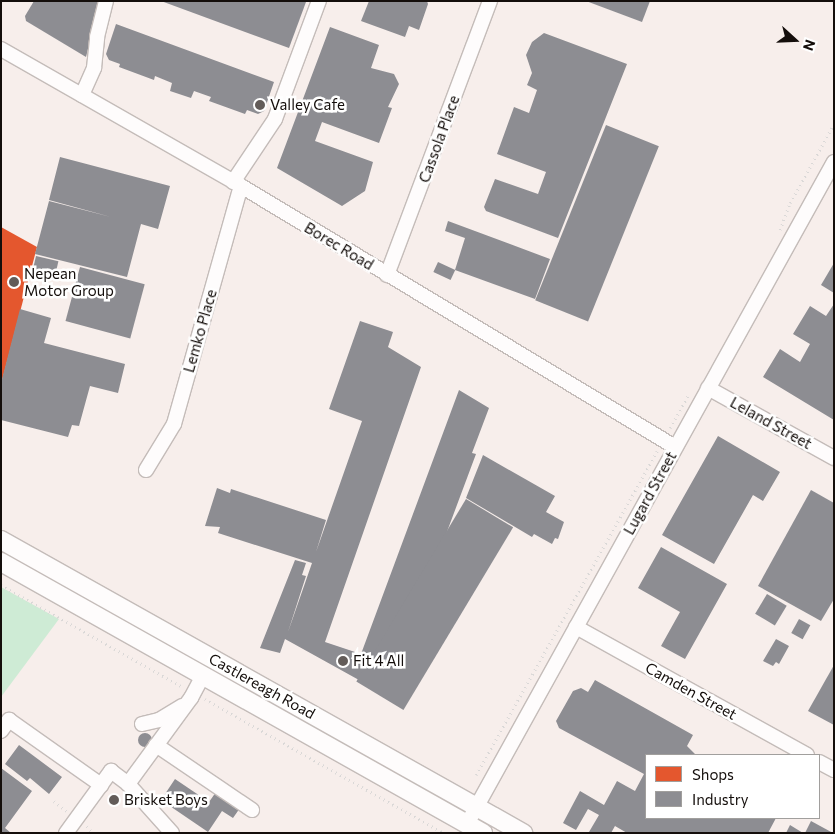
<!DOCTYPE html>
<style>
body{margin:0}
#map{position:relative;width:835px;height:834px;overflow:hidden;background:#f7eeeb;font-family:Commissioner,sans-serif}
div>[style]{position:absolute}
.green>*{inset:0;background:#ceebd5}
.shops>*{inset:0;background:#e4572e}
.industry>*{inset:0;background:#8d8d92;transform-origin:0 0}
.round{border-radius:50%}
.path>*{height:2.5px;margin-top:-1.25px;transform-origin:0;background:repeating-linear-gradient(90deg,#dad8d7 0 1px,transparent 0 5px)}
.roads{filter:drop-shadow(1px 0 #c4bcb9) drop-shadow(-1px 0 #c4bcb9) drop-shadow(0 1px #c4bcb9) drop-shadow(0 -1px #c4bcb9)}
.minor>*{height:14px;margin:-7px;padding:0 7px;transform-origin:7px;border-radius:7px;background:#fefcfc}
.major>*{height:18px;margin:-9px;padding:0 9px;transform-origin:9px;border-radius:9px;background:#fefcfc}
.dots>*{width:14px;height:14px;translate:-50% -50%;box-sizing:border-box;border:2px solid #fff;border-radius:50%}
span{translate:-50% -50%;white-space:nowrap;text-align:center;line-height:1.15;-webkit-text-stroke:5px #fff;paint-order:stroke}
.poi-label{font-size:15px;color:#140e0b}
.left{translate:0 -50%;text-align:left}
.street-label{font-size:15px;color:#140e0b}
.frame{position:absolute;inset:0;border:2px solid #140e0b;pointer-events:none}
.legend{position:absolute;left:645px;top:754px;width:175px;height:65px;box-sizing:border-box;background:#fff;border:1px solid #a19f9d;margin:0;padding:6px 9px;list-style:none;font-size:15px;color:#140e0b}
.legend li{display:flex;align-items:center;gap:10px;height:25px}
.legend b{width:25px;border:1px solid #a19f9d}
.north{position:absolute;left:770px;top:15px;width:50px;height:50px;-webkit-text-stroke:4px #fff;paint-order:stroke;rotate:110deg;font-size:14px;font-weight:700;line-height:20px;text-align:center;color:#140e0b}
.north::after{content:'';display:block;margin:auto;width:18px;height:22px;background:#140e0b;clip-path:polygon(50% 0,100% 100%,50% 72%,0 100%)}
</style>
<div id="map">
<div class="green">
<div style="clip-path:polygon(1px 587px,59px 619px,1px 697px)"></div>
</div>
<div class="shops">
<div style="clip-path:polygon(1px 227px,37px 247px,2px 381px,1px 381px)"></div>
</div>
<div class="industry">
<div style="clip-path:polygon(34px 1px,100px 1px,86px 57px,26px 21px,25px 16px)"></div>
<div style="clip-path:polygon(161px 1px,305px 1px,306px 2px,289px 48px)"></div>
<div style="clip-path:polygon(369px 1px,427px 1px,428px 4px,419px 30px,409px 26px,405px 37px,361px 21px)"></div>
<div style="clip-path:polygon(586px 1px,650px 1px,642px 22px)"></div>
<div style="clip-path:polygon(116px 24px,274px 82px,264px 111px,258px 114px,247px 110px,245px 114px,209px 101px,211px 97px,194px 91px,191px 98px,170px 91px,172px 83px,155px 76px,154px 80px,119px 67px,120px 64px,109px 60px,106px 54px)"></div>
<div style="clip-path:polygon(330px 27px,379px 45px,371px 68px,394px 74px,399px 84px,388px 107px,392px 108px,379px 143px,322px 122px,315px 141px,373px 162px,365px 191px,342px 206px,277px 168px)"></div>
<div style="clip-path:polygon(544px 33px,627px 64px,558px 238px,486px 211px,484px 207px,495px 179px,538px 194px,546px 172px,497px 154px,514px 107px,529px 113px,537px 90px,527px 85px,532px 73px,526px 55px,532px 42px)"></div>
<div style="left:606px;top:125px;width:57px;height:189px;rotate:22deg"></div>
<div style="clip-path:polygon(60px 157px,170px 186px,158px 229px,141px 224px,127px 277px,35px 254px,49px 201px,111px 217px,49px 200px)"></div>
<div style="clip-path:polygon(448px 221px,550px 259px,535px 299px,455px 270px,465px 238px,445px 231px)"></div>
<div style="left:36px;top:256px;width:23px;height:15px;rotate:13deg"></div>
<div style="left:438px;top:262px;width:19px;height:11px;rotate:25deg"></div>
<div style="clip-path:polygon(834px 263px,834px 293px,821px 285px)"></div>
<div style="left:80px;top:267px;width:67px;height:56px;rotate:15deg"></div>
<div style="clip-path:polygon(834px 304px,834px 420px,763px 377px,780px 349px,800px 362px,810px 344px,793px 334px,810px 306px,826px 316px)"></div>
<div style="clip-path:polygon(20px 309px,51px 318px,44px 343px,125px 364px,118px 393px,90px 386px,79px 426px,72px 425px,68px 437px,1px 420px,1px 383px)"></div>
<div style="clip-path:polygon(360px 321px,393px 332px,388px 347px,421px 367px,325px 642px,361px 654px,459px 390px,489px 408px,472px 453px,476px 454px,386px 695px,285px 639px,280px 653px,260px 648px,295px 560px,306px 563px,302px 575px,306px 576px,288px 632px,312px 563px,218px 533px,220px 527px,205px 526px,217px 488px,230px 493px,231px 489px,326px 520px,316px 552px,362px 421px,329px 409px)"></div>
<div style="clip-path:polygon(718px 436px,780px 472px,763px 501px,753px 495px,714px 564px,662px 535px)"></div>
<div style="clip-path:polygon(483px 455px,555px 496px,546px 512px,564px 522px,558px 539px,555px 538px,552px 544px,534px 534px,532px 537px,466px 498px)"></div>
<div style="clip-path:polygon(811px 490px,834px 503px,834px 599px,821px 621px,758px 586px)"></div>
<div style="left:466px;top:499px;width:55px;height:213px;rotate:31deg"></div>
<div style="clip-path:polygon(661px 547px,727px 584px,685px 659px,661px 646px,680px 612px,638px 588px)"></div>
<div style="left:767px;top:594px;width:23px;height:23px;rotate:31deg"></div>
<div style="left:799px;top:619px;width:13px;height:16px;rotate:29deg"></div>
<div style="clip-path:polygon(776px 639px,789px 646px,779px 664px,776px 662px,773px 666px,763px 661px)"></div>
<div style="clip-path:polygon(834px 665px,834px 725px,808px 711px)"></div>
<div style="clip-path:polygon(595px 680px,693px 735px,687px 746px,696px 755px,646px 755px,646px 818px,776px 818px,768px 833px,627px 833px,615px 826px,632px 796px,611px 833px,589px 832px,599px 815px,588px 809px,576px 830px,563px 823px,580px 791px,604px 805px,617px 781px,635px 791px,644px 774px,559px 728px,556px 721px,573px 691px,581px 688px,588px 692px)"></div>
<div class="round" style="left:138px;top:733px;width:14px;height:14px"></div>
<div style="clip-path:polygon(19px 745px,62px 777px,49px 794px,30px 778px,27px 781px,5px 764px)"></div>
<div style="clip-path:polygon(1px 768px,32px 791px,5px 828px,11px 833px,1px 833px)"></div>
<div style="clip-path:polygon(175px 779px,209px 802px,216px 792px,240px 808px,233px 818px,222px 811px,208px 832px,161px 800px)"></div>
<div style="clip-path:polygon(811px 821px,833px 833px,805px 833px)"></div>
<div style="clip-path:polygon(790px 825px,803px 833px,786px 833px)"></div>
</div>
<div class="path">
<div style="left:780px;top:230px;width:29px;rotate:-70deg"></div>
<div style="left:790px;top:203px;width:90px;rotate:-60.9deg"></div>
<div style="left:670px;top:428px;width:39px;rotate:-61deg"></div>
<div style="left:1px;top:585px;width:209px;rotate:29.3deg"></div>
<div style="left:205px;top:699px;width:274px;rotate:29.3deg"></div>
<div style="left:476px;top:775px;width:371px;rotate:-60.8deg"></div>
<div style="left:54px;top:801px;width:16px;rotate:38deg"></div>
<div style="left:87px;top:826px;width:9px;rotate:49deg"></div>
</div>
<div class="roads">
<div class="minor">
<div style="left:1px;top:49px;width:276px;rotate:29.7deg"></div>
<div style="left:241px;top:186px;width:506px;rotate:31.02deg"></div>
<div style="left:82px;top:95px;width:30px;rotate:-66deg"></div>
<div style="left:94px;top:68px;width:31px;rotate:-84deg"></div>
<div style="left:97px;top:37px;width:37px;rotate:-76deg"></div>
<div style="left:233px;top:182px;width:76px;rotate:-56.3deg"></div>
<div style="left:275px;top:119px;width:126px;rotate:-69.6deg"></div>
<div style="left:387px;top:275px;width:293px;rotate:-69.4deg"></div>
<div style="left:708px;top:388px;width:144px;rotate:29.1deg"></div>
<div style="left:146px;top:470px;width:54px;rotate:-58.7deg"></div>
<div style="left:174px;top:424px;width:247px;rotate:-74.3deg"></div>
<div style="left:576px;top:627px;width:264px;rotate:29deg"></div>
<div style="left:142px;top:724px;width:17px;rotate:-13deg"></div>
<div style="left:159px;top:720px;width:27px;rotate:-31deg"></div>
<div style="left:1px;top:731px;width:14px;rotate:-54deg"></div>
<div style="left:9px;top:720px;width:113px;rotate:35.2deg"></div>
<div style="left:156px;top:745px;width:116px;rotate:34.1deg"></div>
<div style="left:819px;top:762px;width:17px;rotate:28deg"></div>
<div style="left:467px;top:824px;width:757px;rotate:-61deg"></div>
<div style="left:66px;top:833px;width:77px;rotate:-54deg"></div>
<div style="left:111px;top:771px;width:21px;rotate:37deg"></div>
<div style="left:172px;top:833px;width:66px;rotate:-131.9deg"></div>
<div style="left:128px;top:784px;width:107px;rotate:-53.8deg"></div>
<div style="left:191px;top:698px;width:26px;rotate:-62deg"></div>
</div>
<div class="major">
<div style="left:1px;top:540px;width:599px;rotate:29.31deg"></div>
<div style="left:1px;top:562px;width:553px;rotate:29.35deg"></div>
</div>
</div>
<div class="dots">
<div style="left:260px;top:105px;background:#635c59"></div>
<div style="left:14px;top:282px;background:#635c59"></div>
<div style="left:343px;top:661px;background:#635c59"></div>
<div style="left:114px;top:800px;background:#635c59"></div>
</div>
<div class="poi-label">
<span class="left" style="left:270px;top:105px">Valley Cafe</span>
<span class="left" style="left:24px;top:282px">Nepean<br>Motor Group</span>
<span class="left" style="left:353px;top:661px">Fit 4 All</span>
<span class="left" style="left:124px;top:800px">Brisket Boys</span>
</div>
<div class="street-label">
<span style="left:439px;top:139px;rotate:-70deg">Cassola Place</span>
<span style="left:339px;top:246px;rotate:31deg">Borec Road</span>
<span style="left:200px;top:331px;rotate:-74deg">Lemko Place</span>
<span style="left:771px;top:423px;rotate:29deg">Leland Street</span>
<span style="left:650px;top:493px;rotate:-61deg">Lugard Street</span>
<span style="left:262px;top:686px;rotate:29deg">Castlereagh Road</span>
<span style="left:691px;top:691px;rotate:29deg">Camden Street</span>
</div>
<div class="frame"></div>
<ul class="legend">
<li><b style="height:14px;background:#e4572e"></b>Shops</li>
<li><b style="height:14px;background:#8d8d92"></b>Industry</li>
</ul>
<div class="north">N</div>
</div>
